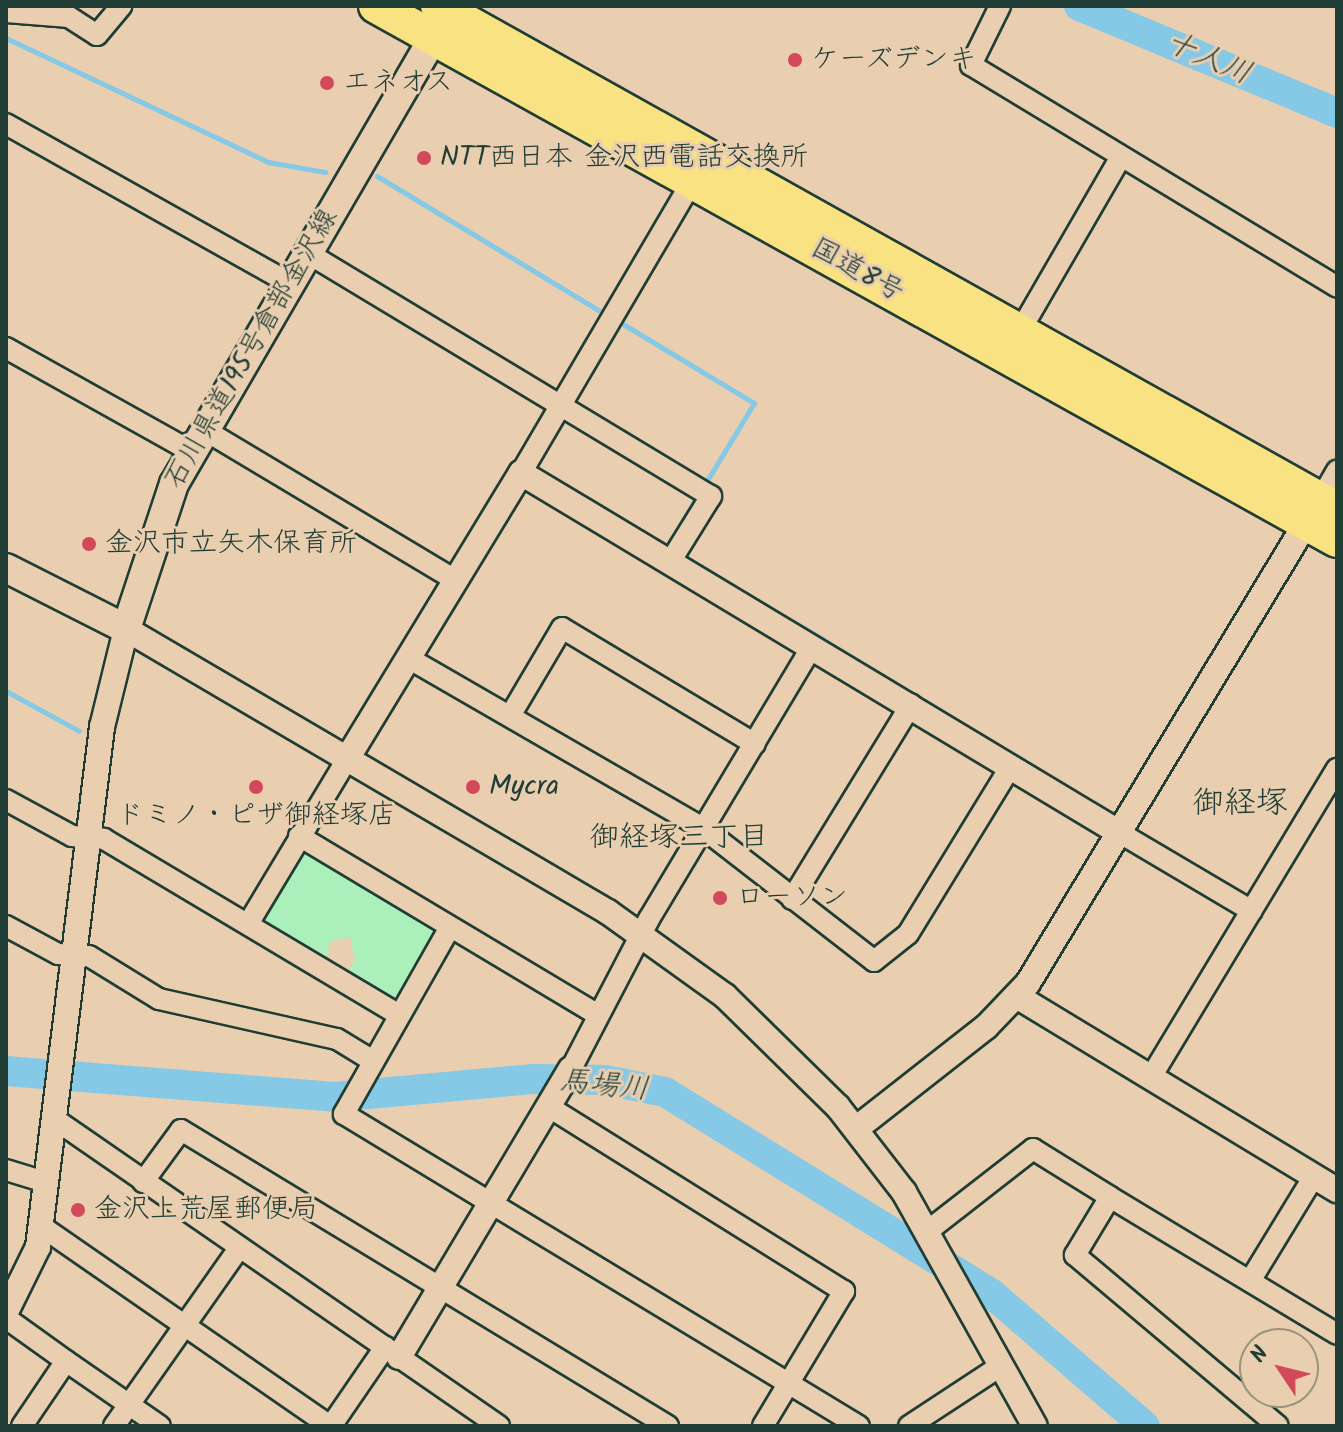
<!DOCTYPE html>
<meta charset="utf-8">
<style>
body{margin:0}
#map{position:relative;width:1343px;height:1432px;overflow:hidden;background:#e9ceb0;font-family:Kalam,"Klee One",sans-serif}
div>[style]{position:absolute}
.green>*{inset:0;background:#abf0bb}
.stream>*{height:5px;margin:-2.5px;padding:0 2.5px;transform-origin:2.5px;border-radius:2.5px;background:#85c9e6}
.river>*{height:30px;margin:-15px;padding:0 15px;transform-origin:15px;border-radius:15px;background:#85c9e6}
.roads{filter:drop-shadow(2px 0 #1f3d34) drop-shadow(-2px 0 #1f3d34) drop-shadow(0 2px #1f3d34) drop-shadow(0 -2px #1f3d34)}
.minor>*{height:20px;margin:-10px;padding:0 10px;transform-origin:10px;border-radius:10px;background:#e9ceb0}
.tertiary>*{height:24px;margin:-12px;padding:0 12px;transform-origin:12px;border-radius:12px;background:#e9ceb0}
.secondary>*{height:28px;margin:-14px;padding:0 14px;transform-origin:14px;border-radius:14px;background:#e9ceb0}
.trunk>*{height:34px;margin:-17px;padding:0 17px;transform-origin:17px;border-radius:17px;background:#f8e281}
.dots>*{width:22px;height:22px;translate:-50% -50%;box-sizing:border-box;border:4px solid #e9ceb0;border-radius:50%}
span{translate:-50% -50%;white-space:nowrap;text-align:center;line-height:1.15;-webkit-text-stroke:6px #e9ceb0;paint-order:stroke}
.poi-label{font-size:28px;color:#1f3d34}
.left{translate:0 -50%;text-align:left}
.street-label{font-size:28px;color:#1f3d34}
.water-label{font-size:30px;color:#24443d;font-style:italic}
.neighbourhood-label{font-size:30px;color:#1f3d34}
.quarter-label{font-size:32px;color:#1f3d34}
.frame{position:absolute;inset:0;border:8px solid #1f3d34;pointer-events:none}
.north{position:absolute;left:1239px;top:1328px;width:80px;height:80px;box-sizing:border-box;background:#e9ceb0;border:2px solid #98947e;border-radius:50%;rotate:305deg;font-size:22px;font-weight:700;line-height:32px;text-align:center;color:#1f3d34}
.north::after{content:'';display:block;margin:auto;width:28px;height:36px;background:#d1495b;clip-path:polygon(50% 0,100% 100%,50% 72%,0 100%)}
</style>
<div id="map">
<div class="green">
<div style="clip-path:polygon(306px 852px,433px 927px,436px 939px,400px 999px,390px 1001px,346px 975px,355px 960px,350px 937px,329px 942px,327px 963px,262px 925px,260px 915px,296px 854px)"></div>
</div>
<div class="stream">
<div style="left:6px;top:38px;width:290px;rotate:25.3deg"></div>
<div style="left:268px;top:162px;width:58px;rotate:10deg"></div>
<div style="left:377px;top:176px;width:267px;rotate:31.2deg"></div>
<div style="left:618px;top:321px;width:159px;rotate:31.1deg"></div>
<div style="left:754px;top:403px;width:95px;rotate:121.2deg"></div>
<div style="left:669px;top:544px;width:53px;rotate:-59.6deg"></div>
<div style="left:685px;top:557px;width:60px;rotate:31.3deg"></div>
<div style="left:754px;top:599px;width:14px;rotate:30deg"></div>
<div style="left:793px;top:622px;width:34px;rotate:30deg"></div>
<div style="left:826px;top:642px;width:162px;rotate:31.1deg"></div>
<div style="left:6px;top:691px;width:83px;rotate:28.7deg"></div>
<div style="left:1027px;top:763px;width:75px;rotate:31.4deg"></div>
</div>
<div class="river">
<div style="left:1079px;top:6px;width:279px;rotate:22.5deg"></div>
<div style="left:6px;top:1071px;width:330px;rotate:4.5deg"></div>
<div style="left:335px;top:1097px;width:200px;rotate:-5.2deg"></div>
<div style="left:534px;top:1079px;width:71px;rotate:0.8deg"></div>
<div style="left:605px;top:1080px;width:61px;rotate:11.3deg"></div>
<div style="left:665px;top:1092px;width:384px;rotate:31.7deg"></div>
<div style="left:992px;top:1294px;width:202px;rotate:40.8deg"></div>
</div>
<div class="roads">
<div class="minor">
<div style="left:1000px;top:6px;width:66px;rotate:116.2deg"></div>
<div style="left:971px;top:65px;width:428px;rotate:31.2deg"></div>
<div style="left:6px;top:12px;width:63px;rotate:4.5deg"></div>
<div style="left:69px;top:17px;width:33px;rotate:33deg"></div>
<div style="left:97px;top:35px;width:38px;rotate:-50deg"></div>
<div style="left:6px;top:124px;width:323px;rotate:29.3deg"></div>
<div style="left:306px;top:252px;width:473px;rotate:31.1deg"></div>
<div style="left:711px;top:496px;width:78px;rotate:121.8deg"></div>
<div style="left:1020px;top:331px;width:201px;rotate:-59.9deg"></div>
<div style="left:6px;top:348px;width:201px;rotate:29.2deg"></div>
<div style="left:181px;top:446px;width:34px;rotate:-19deg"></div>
<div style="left:213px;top:435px;width:284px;rotate:30.9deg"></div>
<div style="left:521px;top:473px;width:338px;rotate:-59.6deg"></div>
<div style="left:1320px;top:500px;width:34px;rotate:-60deg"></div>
<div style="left:410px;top:659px;width:340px;rotate:30deg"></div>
<div style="left:704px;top:829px;width:215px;rotate:37.8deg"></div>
<div style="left:874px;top:961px;width:43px;rotate:-38.5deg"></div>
<div style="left:908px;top:934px;width:197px;rotate:-58.5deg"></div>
<div style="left:510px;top:716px;width:102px;rotate:-59.4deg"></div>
<div style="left:562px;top:628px;width:225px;rotate:31deg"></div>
<div style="left:6px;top:800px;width:75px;rotate:28.6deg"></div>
<div style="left:72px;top:836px;width:32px;rotate:5deg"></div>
<div style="left:104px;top:839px;width:344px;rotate:30.8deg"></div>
<div style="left:1120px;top:833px;width:153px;rotate:30.6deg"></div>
<div style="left:299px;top:836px;width:346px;rotate:30.9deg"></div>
<div style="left:792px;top:899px;width:228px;rotate:-58.5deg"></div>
<div style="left:248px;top:924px;width:192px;rotate:-59deg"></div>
<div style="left:6px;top:926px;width:59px;rotate:28.3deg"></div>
<div style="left:58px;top:954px;width:31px;rotate:4deg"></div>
<div style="left:89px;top:956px;width:82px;rotate:31.6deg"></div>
<div style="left:159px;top:999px;width:182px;rotate:12.7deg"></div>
<div style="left:337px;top:1039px;width:42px;rotate:31.4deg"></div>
<div style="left:449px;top:929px;width:213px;rotate:119.6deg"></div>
<div style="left:344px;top:1114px;width:602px;rotate:31.21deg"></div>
<div style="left:571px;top:1069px;width:169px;rotate:-62.5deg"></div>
<div style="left:649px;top:919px;width:317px;rotate:-59.1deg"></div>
<div style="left:1151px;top:1077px;width:360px;rotate:-58.9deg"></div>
<div style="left:549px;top:1107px;width:348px;rotate:32deg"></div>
<div style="left:844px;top:1291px;width:157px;rotate:121deg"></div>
<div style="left:53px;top:1118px;width:542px;rotate:34.63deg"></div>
<div style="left:6px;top:1170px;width:41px;rotate:17.1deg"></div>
<div style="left:143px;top:1182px;width:64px;rotate:-53.8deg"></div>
<div style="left:181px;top:1130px;width:570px;rotate:31.29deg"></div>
<div style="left:1110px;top:1197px;width:265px;rotate:31.1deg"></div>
<div style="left:41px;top:1226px;width:351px;rotate:34.7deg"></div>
<div style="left:929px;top:1230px;width:132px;rotate:-37.9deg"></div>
<div style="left:1033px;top:1149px;width:91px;rotate:31.9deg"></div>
<div style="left:1110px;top:1197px;width:68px;rotate:121.1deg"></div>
<div style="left:1075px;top:1255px;width:265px;rotate:40.1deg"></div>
<div style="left:1250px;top:1281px;width:123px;rotate:-58.6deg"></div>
<div style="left:6px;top:1318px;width:74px;rotate:35.6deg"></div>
<div style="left:22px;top:1426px;width:78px;rotate:-55.9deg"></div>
<div style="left:66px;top:1361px;width:114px;rotate:34.7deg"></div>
<div style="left:114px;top:1426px;width:218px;rotate:-54.9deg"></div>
<div style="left:331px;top:1426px;width:96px;rotate:-55.6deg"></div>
<div style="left:909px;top:1426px;width:111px;rotate:-33.3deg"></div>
</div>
<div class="tertiary">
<div style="left:347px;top:759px;width:335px;rotate:-58.7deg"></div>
<div style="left:521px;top:473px;width:699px;rotate:31.01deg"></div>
<div style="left:1018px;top:997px;width:373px;rotate:31.2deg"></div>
<div style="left:857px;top:1128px;width:164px;rotate:-38.1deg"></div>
<div style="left:986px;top:1027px;width:61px;rotate:-46.3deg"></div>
<div style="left:1028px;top:983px;width:537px;rotate:-58.85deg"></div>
<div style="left:6px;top:1312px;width:72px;rotate:-63.8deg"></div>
<div style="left:38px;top:1247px;width:524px;rotate:-82.98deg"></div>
<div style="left:102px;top:727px;width:101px;rotate:-76.2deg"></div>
<div style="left:126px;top:629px;width:559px;rotate:30.42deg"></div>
<div style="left:608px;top:912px;width:144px;rotate:35.7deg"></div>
<div style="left:725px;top:996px;width:158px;rotate:44.5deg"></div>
<div style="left:838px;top:1107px;width:108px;rotate:52.2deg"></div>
<div style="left:904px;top:1192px;width:268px;rotate:60.8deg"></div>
<div style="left:399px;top:1357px;width:335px;rotate:-59.2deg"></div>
</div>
<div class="secondary">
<div style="left:6px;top:568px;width:135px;rotate:26.9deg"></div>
<div style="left:126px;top:629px;width:153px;rotate:-71.7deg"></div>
<div style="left:174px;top:484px;width:535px;rotate:-59.84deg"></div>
</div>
<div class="trunk">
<div style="left:376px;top:6px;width:1099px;rotate:29.06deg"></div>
<div style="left:438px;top:6px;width:1030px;rotate:29.23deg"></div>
</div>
</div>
<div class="dots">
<div style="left:795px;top:60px;background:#d1495b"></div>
<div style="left:327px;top:83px;background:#d1495b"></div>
<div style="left:424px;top:158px;background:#d1495b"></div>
<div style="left:89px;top:544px;background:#d1495b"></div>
<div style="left:256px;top:787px;background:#d1495b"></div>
<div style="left:473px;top:787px;background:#d1495b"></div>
<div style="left:720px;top:898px;background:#d1495b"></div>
<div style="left:78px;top:1210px;background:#d1495b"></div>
</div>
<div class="poi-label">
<span class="left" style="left:811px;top:60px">ケーズデンキ</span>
<span class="left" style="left:343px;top:83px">エネオス</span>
<span class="left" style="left:440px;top:158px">NTT西日本 金沢西電話交換所</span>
<span class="left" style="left:105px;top:544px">金沢市立矢木保育所</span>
<span class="left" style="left:489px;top:787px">Mycra</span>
<span style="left:256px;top:816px">ドミノ・ピザ御経塚店</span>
<span class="left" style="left:736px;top:898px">ローソン</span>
<span class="left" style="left:94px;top:1210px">金沢上荒屋郵便局</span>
</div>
<div class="street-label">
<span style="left:857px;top:271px;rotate:29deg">国道8号</span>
<span style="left:252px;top:349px;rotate:-60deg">石川県道195号倉部金沢線</span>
</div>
<div class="water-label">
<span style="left:1208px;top:59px;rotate:23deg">十人川</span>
<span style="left:604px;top:1086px;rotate:6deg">馬場川</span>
</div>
<div class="neighbourhood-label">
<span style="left:679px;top:838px">御経塚三丁目</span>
</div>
<div class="quarter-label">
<span style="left:1240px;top:804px">御経塚</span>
</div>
<div class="frame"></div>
<div class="north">N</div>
</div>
